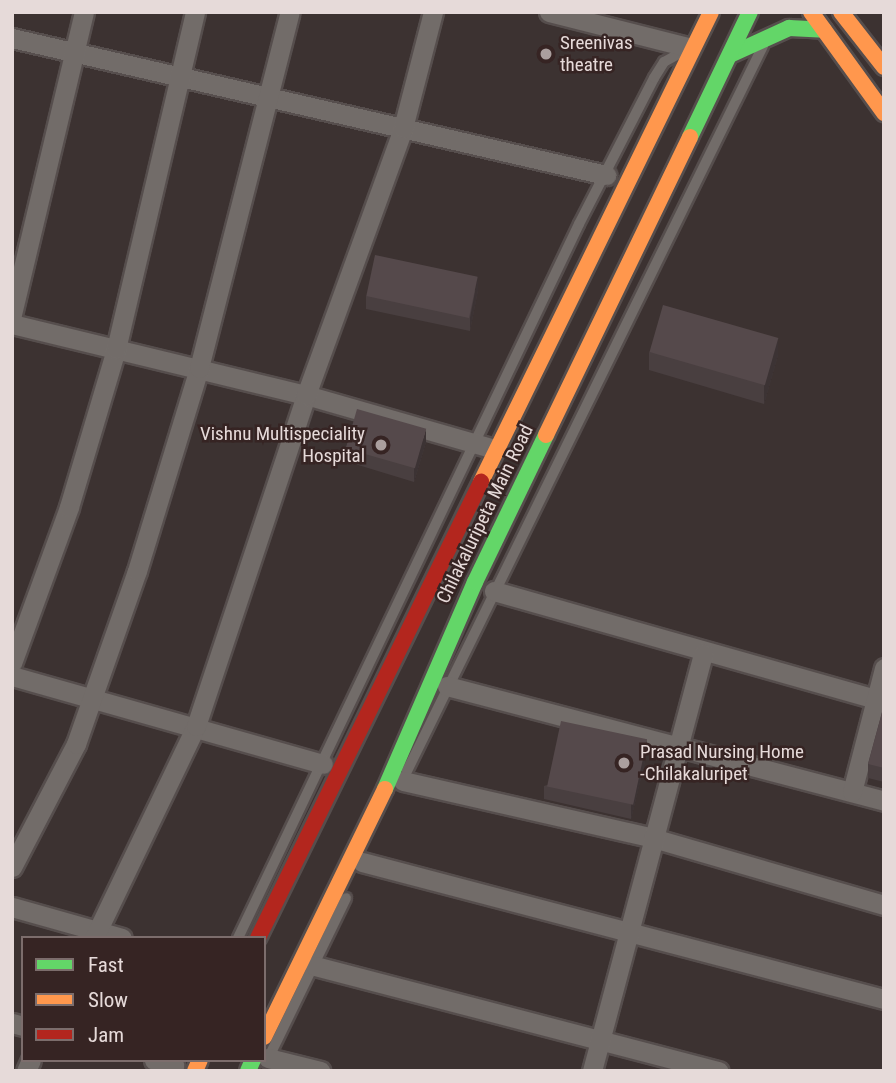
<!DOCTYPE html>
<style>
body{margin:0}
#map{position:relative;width:896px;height:1083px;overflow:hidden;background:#3c3231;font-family:"Roboto Condensed",sans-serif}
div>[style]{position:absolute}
.roads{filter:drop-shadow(2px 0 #564e4d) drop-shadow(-2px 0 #564e4d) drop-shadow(0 2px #564e4d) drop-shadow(0 -2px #564e4d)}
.lane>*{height:10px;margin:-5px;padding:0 5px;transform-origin:5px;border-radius:5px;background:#726c69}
.street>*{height:19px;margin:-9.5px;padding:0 9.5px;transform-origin:9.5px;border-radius:9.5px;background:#726c69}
.fast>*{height:16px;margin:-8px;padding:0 8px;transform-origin:8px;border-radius:8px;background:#63d668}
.slow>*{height:16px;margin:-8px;padding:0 8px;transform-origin:8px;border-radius:8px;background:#ff974d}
.jam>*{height:16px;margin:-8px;padding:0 8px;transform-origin:8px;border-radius:8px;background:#b3261e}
.wall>*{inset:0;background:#493f40}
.shaded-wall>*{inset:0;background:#3c3334}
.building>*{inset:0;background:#55494b;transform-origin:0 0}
.dots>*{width:19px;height:19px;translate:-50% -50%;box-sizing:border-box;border:4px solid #362423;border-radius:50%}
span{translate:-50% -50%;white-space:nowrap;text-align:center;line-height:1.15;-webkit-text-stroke:5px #362423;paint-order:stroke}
.poi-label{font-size:19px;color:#e6dad9}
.left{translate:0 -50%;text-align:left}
.right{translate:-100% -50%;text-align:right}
.street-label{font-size:19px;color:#e6dad9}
.frame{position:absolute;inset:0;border:14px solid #e6dad9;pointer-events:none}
.legend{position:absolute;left:21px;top:936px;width:245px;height:126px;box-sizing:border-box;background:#362423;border:2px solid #7c6d6c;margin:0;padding:9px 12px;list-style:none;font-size:21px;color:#e6dad9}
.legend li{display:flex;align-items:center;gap:14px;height:35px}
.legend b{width:35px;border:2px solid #7c6d6c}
</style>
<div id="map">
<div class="roads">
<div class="lane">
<div style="left:407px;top:771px;width:808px;rotate:-63.85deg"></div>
<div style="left:238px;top:938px;width:791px;rotate:-64.47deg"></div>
<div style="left:579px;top:224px;width:164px;rotate:-62.8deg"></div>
<div style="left:654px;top:78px;width:19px;rotate:-58deg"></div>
<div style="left:664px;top:62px;width:26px;rotate:-29deg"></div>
<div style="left:267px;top:1061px;width:181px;rotate:-64.1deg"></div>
</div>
<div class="street">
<div style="left:549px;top:12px;width:146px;rotate:14.2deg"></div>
<div style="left:12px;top:38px;width:610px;rotate:12.99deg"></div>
<div style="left:12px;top:314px;width:310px;rotate:-76.6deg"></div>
<div style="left:12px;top:324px;width:302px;rotate:13.6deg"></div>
<div style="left:306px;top:395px;width:196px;rotate:16deg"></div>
<div style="left:494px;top:591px;width:396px;rotate:15.8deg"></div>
<div style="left:12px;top:663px;width:166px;rotate:-69.9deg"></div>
<div style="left:69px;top:507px;width:165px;rotate:-73.4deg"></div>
<div style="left:116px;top:349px;width:346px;rotate:-76.8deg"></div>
<div style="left:12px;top:676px;width:323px;rotate:15.8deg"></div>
<div style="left:447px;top:686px;width:452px;rotate:14.7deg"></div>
<div style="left:403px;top:781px;width:256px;rotate:12.8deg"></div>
<div style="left:653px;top:838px;width:241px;rotate:16.2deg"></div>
<div style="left:852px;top:792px;width:128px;rotate:-75.5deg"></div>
<div style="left:362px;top:862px;width:540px;rotate:14.71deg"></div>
<div style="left:12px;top:867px;width:139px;rotate:-62.5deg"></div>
<div style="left:76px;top:744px;width:183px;rotate:-70.6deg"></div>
<div style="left:137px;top:571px;width:212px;rotate:-73deg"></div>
<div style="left:199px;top:368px;width:367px;rotate:-75.7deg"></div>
<div style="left:12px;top:907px;width:114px;rotate:15.7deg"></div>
<div style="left:94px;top:938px;width:235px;rotate:-64.3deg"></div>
<div style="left:196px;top:726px;width:349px;rotate:-71.6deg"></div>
<div style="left:306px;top:395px;width:284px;rotate:-70deg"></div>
<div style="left:403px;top:128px;width:120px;rotate:-75.5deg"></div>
<div style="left:315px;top:966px;width:417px;rotate:14.6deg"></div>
<div style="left:12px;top:1023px;width:11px;rotate:15deg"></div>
<div style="left:268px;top:1058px;width:54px;rotate:14deg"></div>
<div style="left:154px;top:1060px;width:21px;rotate:14deg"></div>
<div style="left:26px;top:1071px;width:12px;rotate:-66deg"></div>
<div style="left:592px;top:1071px;width:432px;rotate:-75.1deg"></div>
</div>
<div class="fast">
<div style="left:732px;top:54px;width:63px;rotate:-24.5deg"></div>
<div style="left:789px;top:28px;width:35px;rotate:3deg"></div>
<div style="left:690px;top:137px;width:139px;rotate:-64.4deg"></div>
<div style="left:385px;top:789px;width:226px;rotate:-66.5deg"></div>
<div style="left:475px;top:582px;width:163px;rotate:-64.2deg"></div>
<div style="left:248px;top:1071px;width:12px;rotate:-66deg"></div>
</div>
<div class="slow">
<div style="left:811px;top:12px;width:125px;rotate:54.1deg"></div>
<div style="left:841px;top:12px;width:70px;rotate:52deg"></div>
<div style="left:546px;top:435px;width:331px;rotate:-64.2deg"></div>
<div style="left:481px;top:482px;width:523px;rotate:-63.92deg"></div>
<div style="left:264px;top:1037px;width:276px;rotate:-64deg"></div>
<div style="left:195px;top:1071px;width:12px;rotate:-66deg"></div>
</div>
<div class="jam">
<div style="left:258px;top:938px;width:508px;rotate:-63.94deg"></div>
</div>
</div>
<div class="wall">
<div style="clip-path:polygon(478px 290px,470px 331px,366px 309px,366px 296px)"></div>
<div style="clip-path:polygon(649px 352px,778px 355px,764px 404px,649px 370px)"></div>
<div style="clip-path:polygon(426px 442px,414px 482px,345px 461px,345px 448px)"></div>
<div style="clip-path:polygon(884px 705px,884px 782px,868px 778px,868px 764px)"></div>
<div style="clip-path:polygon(647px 753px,631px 819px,544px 799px,544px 786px)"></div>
</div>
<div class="shaded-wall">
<div style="clip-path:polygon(478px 276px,478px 290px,470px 331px,470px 318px)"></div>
<div style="clip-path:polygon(778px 338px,778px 355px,764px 404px,764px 386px)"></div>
<div style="clip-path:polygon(426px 429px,426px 442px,414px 482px,414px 469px)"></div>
<div style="clip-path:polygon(647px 739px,647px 753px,631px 819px,631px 806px)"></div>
</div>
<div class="building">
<div style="left:375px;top:255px;width:105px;height:42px;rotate:12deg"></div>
<div style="left:663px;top:305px;width:120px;height:49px;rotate:16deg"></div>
<div style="left:357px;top:409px;width:72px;height:41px;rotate:16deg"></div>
<div style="clip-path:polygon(884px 705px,884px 768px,868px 764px)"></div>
<div style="left:561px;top:721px;width:88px;height:67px;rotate:12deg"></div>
</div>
<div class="dots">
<div style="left:546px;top:54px;background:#aa9f9e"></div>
<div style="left:381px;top:445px;background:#aa9f9e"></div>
<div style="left:624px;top:763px;background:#aa9f9e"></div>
</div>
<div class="poi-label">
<span class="left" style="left:560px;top:54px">Sreenivas<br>theatre</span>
<span class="right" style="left:365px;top:445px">Vishnu Multispeciality<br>Hospital</span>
<span class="left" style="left:640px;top:763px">Prasad Nursing Home<br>-Chilakaluripet</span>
</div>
<div class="street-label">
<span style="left:485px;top:514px;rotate:-64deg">Chilakaluripeta Main Road</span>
</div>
<div class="frame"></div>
<ul class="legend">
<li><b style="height:9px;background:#63d668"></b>Fast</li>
<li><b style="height:9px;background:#ff974d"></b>Slow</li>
<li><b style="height:9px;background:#b3261e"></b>Jam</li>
</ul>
</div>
